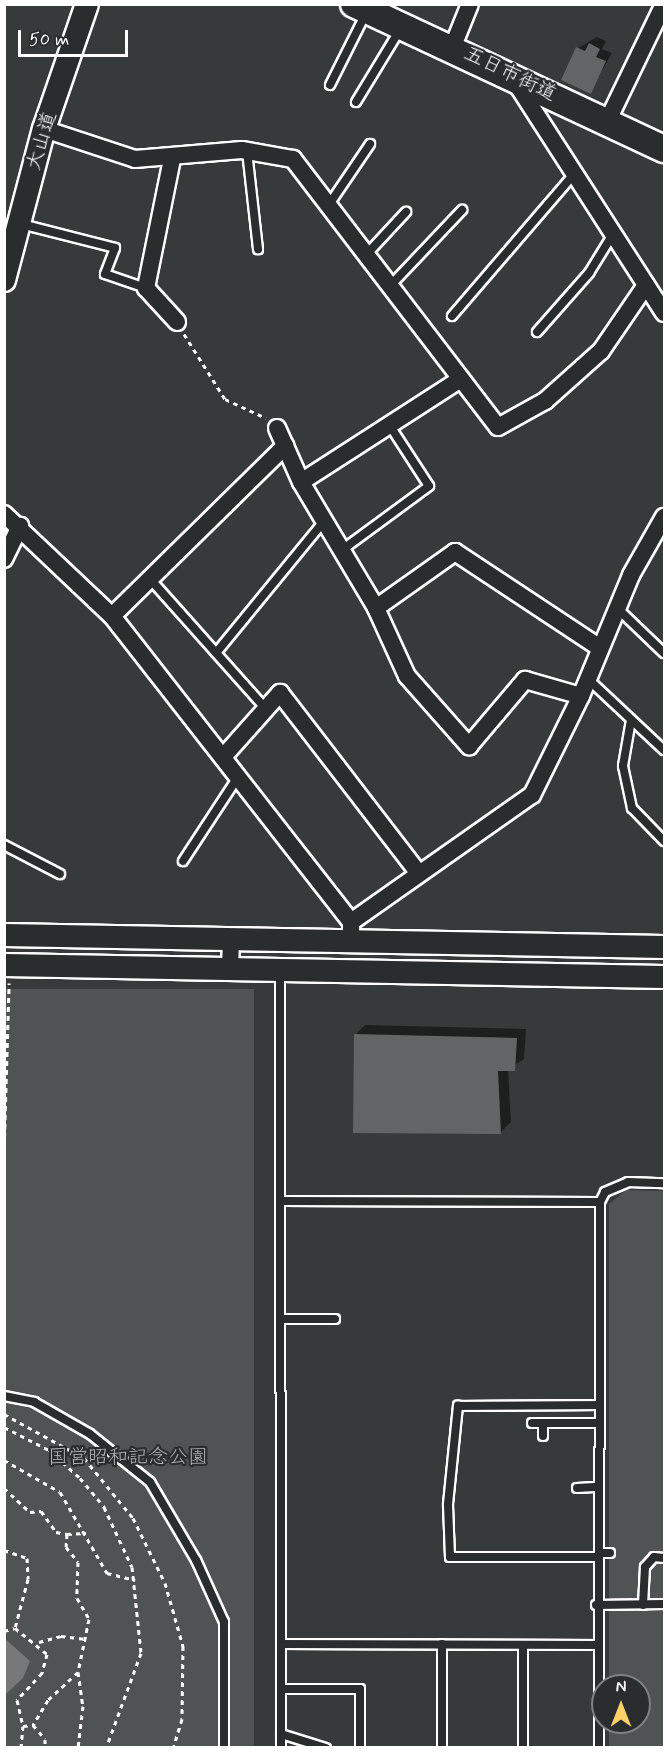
<!DOCTYPE html>
<meta charset="utf-8">
<style>
body{margin:0}
#map{position:relative;width:669px;height:1752px;overflow:hidden;background:#373a3b;font-family:Mynerve,"Klee One",sans-serif}
div>[style]{position:absolute}
.green>*{inset:0;background:#505354;transform-origin:0 0}
.water>*{inset:0;background:#767879}
.shadow>*{inset:0;background:#0007}
.building>*{inset:0;background:#636465}
.path>*{height:3px;margin-top:-1.5px;transform-origin:0;background:repeating-linear-gradient(90deg,#fff 0 4.5px,transparent 0 9px)}
.roads{filter:drop-shadow(2px 0 #fff) drop-shadow(-2px 0 #fff) drop-shadow(0 2px #fff) drop-shadow(0 -2px #fff)}
.lane>*{height:8px;margin:-4px;padding:0 4px;transform-origin:4px;border-radius:4px;background:#2a2d2e}
.street>*{height:16px;margin:-8px;padding:0 8px;transform-origin:8px;border-radius:8px;background:#2a2d2e}
.secondary>*{height:22px;margin:-11px;padding:0 11px;transform-origin:11px;border-radius:11px;background:#2a2d2e}
.primary>*{height:26px;margin:-13px;padding:0 13px;transform-origin:13px;border-radius:13px;background:#2a2d2e}
span{translate:-50% -50%;white-space:nowrap;text-align:center;line-height:1.15;-webkit-text-stroke:4.5px #2a2d2e;paint-order:stroke}
.street-label{font-size:20px;color:#fff}
.park-label{font-size:20px;color:#b0b2b2}
.frame{position:absolute;inset:0;border:6px solid #fff;pointer-events:none}
.north{position:absolute;left:591px;top:1674px;width:60px;height:60px;box-sizing:border-box;background:#2a2d2e;border:2px solid #7f8182;border-radius:50%;rotate:0deg;font-size:16px;font-weight:700;line-height:24px;text-align:center;color:#fff}
.north::after{content:'';display:block;margin:auto;width:21px;height:27px;background:#ffd166;clip-path:polygon(50% 0,100% 100%,50% 72%,0 100%)}
.scale{position:absolute;left:18px;top:30px;width:110px;height:27px;box-sizing:border-box;border:3px solid #fff;border-top:0;padding-left:8px;font-size:18px;line-height:21px;white-space:nowrap;color:#fff;-webkit-text-stroke:4px #2a2d2e;paint-order:stroke}
</style>
<div id="map">
<div class="green">
<div style="left:254px;top:989px;width:758px;height:250px;rotate:90deg"></div>
<div style="clip-path:polygon(626px 1190px,664px 1191px,664px 1747px,609px 1747px,609px 1722px,639px 1722px,639px 1686px,609px 1686px,609px 1204px)"></div>
</div>
<div class="water">
<div style="clip-path:polygon(4px 1638px,30px 1661px,23px 1678px,5px 1695px)"></div>
</div>
<div class="shadow">
<div style="clip-path:polygon(597px 37px,606px 41px,602px 49px,612px 53px,590px 92px,563px 79px,578px 48px)"></div>
<div style="clip-path:polygon(365px 1025px,526px 1029px,524px 1059px,508px 1069px,511px 1122px,501px 1132px,355px 1035px)"></div>
</div>
<div class="building">
<div style="clip-path:polygon(589px 43px,600px 49px,596px 57px,606px 61px,591px 94px,561px 80px,576px 47px,585px 51px)"></div>
<div style="clip-path:polygon(354px 1034px,517px 1038px,515px 1071px,498px 1071px,501px 1134px,353px 1133px)"></div>
</div>
<div class="path">
<div style="left:184px;top:334px;width:77px;rotate:57.8deg"></div>
<div style="left:225px;top:399px;width:45px;rotate:24.9deg"></div>
<div style="left:4px;top:1155px;width:172px;rotate:-88.3deg"></div>
<div style="left:4px;top:1414px;width:91px;rotate:28.8deg"></div>
<div style="left:84px;top:1458px;width:77px;rotate:50.8deg"></div>
<div style="left:133px;top:1518px;width:72px;rotate:63.8deg"></div>
<div style="left:165px;top:1583px;width:66px;rotate:74.1deg"></div>
<div style="left:183px;top:1646px;width:73px;rotate:90.8deg"></div>
<div style="left:182px;top:1719px;width:30px;rotate:107deg"></div>
<div style="left:4px;top:1427px;width:51px;rotate:27.1deg"></div>
<div style="left:49px;top:1450px;width:42px;rotate:42.1deg"></div>
<div style="left:80px;top:1478px;width:38px;rotate:50deg"></div>
<div style="left:104px;top:1507px;width:66px;rotate:65deg"></div>
<div style="left:132px;top:1567px;width:86px;rotate:84deg"></div>
<div style="left:141px;top:1653px;width:101px;rotate:110.2deg"></div>
<div style="left:4px;top:1460px;width:64px;rotate:29.7deg"></div>
<div style="left:60px;top:1492px;width:94px;rotate:59.9deg"></div>
<div style="left:107px;top:1573px;width:29px;rotate:14deg"></div>
<div style="left:4px;top:1488px;width:35px;rotate:43deg"></div>
<div style="left:30px;top:1512px;width:11px;rotate:-5deg"></div>
<div style="left:41px;top:1511px;width:26px;rotate:54deg"></div>
<div style="left:56px;top:1532px;width:11px;rotate:10deg"></div>
<div style="left:67px;top:1534px;width:13px;rotate:94deg"></div>
<div style="left:66px;top:1547px;width:19px;rotate:51deg"></div>
<div style="left:78px;top:1562px;width:36px;rotate:92deg"></div>
<div style="left:77px;top:1598px;width:24px;rotate:60deg"></div>
<div style="left:89px;top:1619px;width:54px;rotate:101.7deg"></div>
<div style="left:78px;top:1672px;width:41px;rotate:137deg"></div>
<div style="left:48px;top:1700px;width:29px;rotate:121deg"></div>
<div style="left:67px;top:1534px;width:19px;rotate:-3deg"></div>
<div style="left:4px;top:1550px;width:24px;rotate:19deg"></div>
<div style="left:27px;top:1558px;width:21px;rotate:87deg"></div>
<div style="left:28px;top:1579px;width:51px;rotate:104.9deg"></div>
<div style="left:15px;top:1628px;width:41px;rotate:39.1deg"></div>
<div style="left:47px;top:1654px;width:20px;rotate:105deg"></div>
<div style="left:42px;top:1673px;width:37px;rotate:133deg"></div>
<div style="left:17px;top:1700px;width:27px;rotate:77deg"></div>
<div style="left:23px;top:1726px;width:10px;rotate:-6deg"></div>
<div style="left:33px;top:1725px;width:18px;rotate:49deg"></div>
<div style="left:45px;top:1739px;width:9px;rotate:90deg"></div>
<div style="left:4px;top:1631px;width:11px;rotate:-15deg"></div>
<div style="left:39px;top:1642px;width:23px;rotate:-15deg"></div>
<div style="left:61px;top:1636px;width:25px;rotate:7deg"></div>
<div style="left:78px;top:1672px;width:34px;rotate:82deg"></div>
<div style="left:83px;top:1706px;width:42px;rotate:96.8deg"></div>
<div style="left:21px;top:1748px;width:22px;rotate:-85deg"></div>
</div>
<div class="roads">
<div class="lane">
<div style="left:330px;top:85px;width:80px;rotate:-63.4deg"></div>
<div style="left:356px;top:102px;width:87px;rotate:-58.7deg"></div>
<div style="left:247px;top:151px;width:99px;rotate:83.6deg"></div>
<div style="left:328px;top:206px;width:75px;rotate:-55.9deg"></div>
<div style="left:21px;top:224px;width:97px;rotate:14.3deg"></div>
<div style="left:115px;top:248px;width:28px;rotate:111deg"></div>
<div style="left:105px;top:274px;width:43px;rotate:18.9deg"></div>
<div style="left:366px;top:255px;width:59px;rotate:-47.1deg"></div>
<div style="left:390px;top:286px;width:105px;rotate:-46.5deg"></div>
<div style="left:452px;top:316px;width:187px;rotate:-49.3deg"></div>
<div style="left:537px;top:332px;width:79px;rotate:-48.6deg"></div>
<div style="left:589px;top:273px;width:46px;rotate:-58.4deg"></div>
<div style="left:342px;top:550px;width:108px;rotate:-36.3deg"></div>
<div style="left:429px;top:486px;width:72px;rotate:-123deg"></div>
<div style="left:151px;top:580px;width:173px;rotate:48.3deg"></div>
<div style="left:617px;top:608px;width:65px;rotate:43.8deg"></div>
<div style="left:216px;top:653px;width:171px;rotate:-50.7deg"></div>
<div style="left:588px;top:679px;width:104px;rotate:43.1deg"></div>
<div style="left:631px;top:720px;width:47px;rotate:99.9deg"></div>
<div style="left:623px;top:766px;width:43px;rotate:77.9deg"></div>
<div style="left:632px;top:808px;width:46px;rotate:45.9deg"></div>
<div style="left:4px;top:845px;width:63px;rotate:27.4deg"></div>
<div style="left:183px;top:861px;width:100px;rotate:-56.8deg"></div>
<div style="left:280px;top:973px;width:775px;rotate:89.93deg"></div>
<div style="left:281px;top:1201px;width:319px;rotate:0.2deg"></div>
<div style="left:600px;top:1202px;width:11px;rotate:-63deg"></div>
<div style="left:605px;top:1192px;width:25px;rotate:-23deg"></div>
<div style="left:628px;top:1182px;width:36px;rotate:2deg"></div>
<div style="left:281px;top:1319px;width:54px"></div>
<div style="left:4px;top:1396px;width:31px;rotate:11deg"></div>
<div style="left:34px;top:1402px;width:64px;rotate:29.7deg"></div>
<div style="left:90px;top:1434px;width:77px;rotate:38.7deg"></div>
<div style="left:150px;top:1482px;width:91px;rotate:59.5deg"></div>
<div style="left:196px;top:1560px;width:68px;rotate:65.7deg"></div>
<div style="left:224px;top:1622px;width:126px;rotate:90deg"></div>
<div style="left:532px;top:1423px;width:67px"></div>
<div style="left:543px;top:1423px;width:13px;rotate:90deg"></div>
<div style="left:577px;top:1488px;width:22px;rotate:-3deg"></div>
<div style="left:599px;top:1553px;width:11px"></div>
<div style="left:599px;top:1557px;width:149px;rotate:180deg"></div>
<div style="left:450px;top:1557px;width:53px;rotate:-92.2deg"></div>
<div style="left:448px;top:1504px;width:99px;rotate:-84.2deg"></div>
<div style="left:458px;top:1406px;width:141px;rotate:-0.4deg"></div>
<div style="left:596px;top:1605px;width:68px;rotate:-0.8deg"></div>
<div style="left:643px;top:1605px;width:38px;rotate:-87deg"></div>
<div style="left:645px;top:1567px;width:13px;rotate:-48deg"></div>
<div style="left:654px;top:1557px;width:10px;rotate:6deg"></div>
<div style="left:281px;top:1644px;width:316px;rotate:0.2deg"></div>
<div style="left:442px;top:1644px;width:104px;rotate:90deg"></div>
<div style="left:523px;top:1645px;width:103px;rotate:90deg"></div>
<div style="left:281px;top:1689px;width:79px"></div>
<div style="left:360px;top:1689px;width:59px;rotate:90deg"></div>
<div style="left:281px;top:1734px;width:47px;rotate:17.3deg"></div>
<div style="left:599px;top:1748px;width:546px;rotate:-89.9deg"></div>
</div>
<div class="street">
<div style="left:453px;top:46px;width:45px;rotate:-68deg"></div>
<div style="left:514px;top:80px;width:277px;rotate:57.2deg"></div>
<div style="left:607px;top:122px;width:131px;rotate:-64.2deg"></div>
<div style="left:44px;top:129px;width:96px;rotate:18.2deg"></div>
<div style="left:135px;top:159px;width:107px;rotate:-4.8deg"></div>
<div style="left:242px;top:150px;width:52px;rotate:10deg"></div>
<div style="left:293px;top:159px;width:337px;rotate:52.6deg"></div>
<div style="left:498px;top:427px;width:54px;rotate:-29deg"></div>
<div style="left:545px;top:401px;width:75px;rotate:-41.8deg"></div>
<div style="left:601px;top:351px;width:80px;rotate:-55.7deg"></div>
<div style="left:172px;top:159px;width:132px;rotate:101.4deg"></div>
<div style="left:146px;top:288px;width:46px;rotate:47.6deg"></div>
<div style="left:277px;top:428px;width:59px;rotate:66deg"></div>
<div style="left:301px;top:482px;width:147px;rotate:59.2deg"></div>
<div style="left:376px;top:608px;width:75px;rotate:65.5deg"></div>
<div style="left:407px;top:676px;width:94px;rotate:48.5deg"></div>
<div style="left:469px;top:746px;width:87px;rotate:-49.7deg"></div>
<div style="left:525px;top:680px;width:58px;rotate:15.9deg"></div>
<div style="left:301px;top:482px;width:190px;rotate:-32.8deg"></div>
<div style="left:4px;top:514px;width:149px;rotate:43.4deg"></div>
<div style="left:112px;top:616px;width:388px;rotate:52deg"></div>
<div style="left:4px;top:559px;width:37px;rotate:-64deg"></div>
<div style="left:376px;top:608px;width:97px;rotate:-35.3deg"></div>
<div style="left:455px;top:552px;width:174px;rotate:33.5deg"></div>
<div style="left:112px;top:616px;width:243px;rotate:-44.5deg"></div>
<div style="left:223px;top:757px;width:86px;rotate:-48.3deg"></div>
<div style="left:280px;top:693px;width:226px;rotate:52.4deg"></div>
<div style="left:351px;top:942px;width:20px;rotate:-90deg"></div>
<div style="left:351px;top:922px;width:221px;rotate:-35.1deg"></div>
<div style="left:532px;top:795px;width:110px;rotate:-63.7deg"></div>
<div style="left:581px;top:696px;width:131px;rotate:-67.5deg"></div>
<div style="left:631px;top:575px;width:67px;rotate:-60.4deg"></div>
<div style="left:230px;top:968px;width:29px;rotate:-88deg"></div>
</div>
<div class="secondary">
<div style="left:4px;top:280px;width:156px;rotate:-75.2deg"></div>
<div style="left:44px;top:129px;width:132px;rotate:-71deg"></div>
<div style="left:4px;top:935px;width:660px;rotate:1.04deg"></div>
<div style="left:4px;top:965px;width:660px;rotate:1.04deg"></div>
</div>
<div class="primary">
<div style="left:354px;top:4px;width:342px;rotate:25.1deg"></div>
</div>
</div>
<div class="street-label">
<span style="left:510px;top:74px;rotate:26deg">五日市街道</span>
<span style="left:42px;top:141px;rotate:-73deg">大山道</span>
</div>
<div class="park-label">
<span style="left:128px;top:1457px">国営昭和記念公園</span>
</div>
<div class="frame"></div>
<div class="north">N</div>
<div class="scale">50 m</div>
</div>
